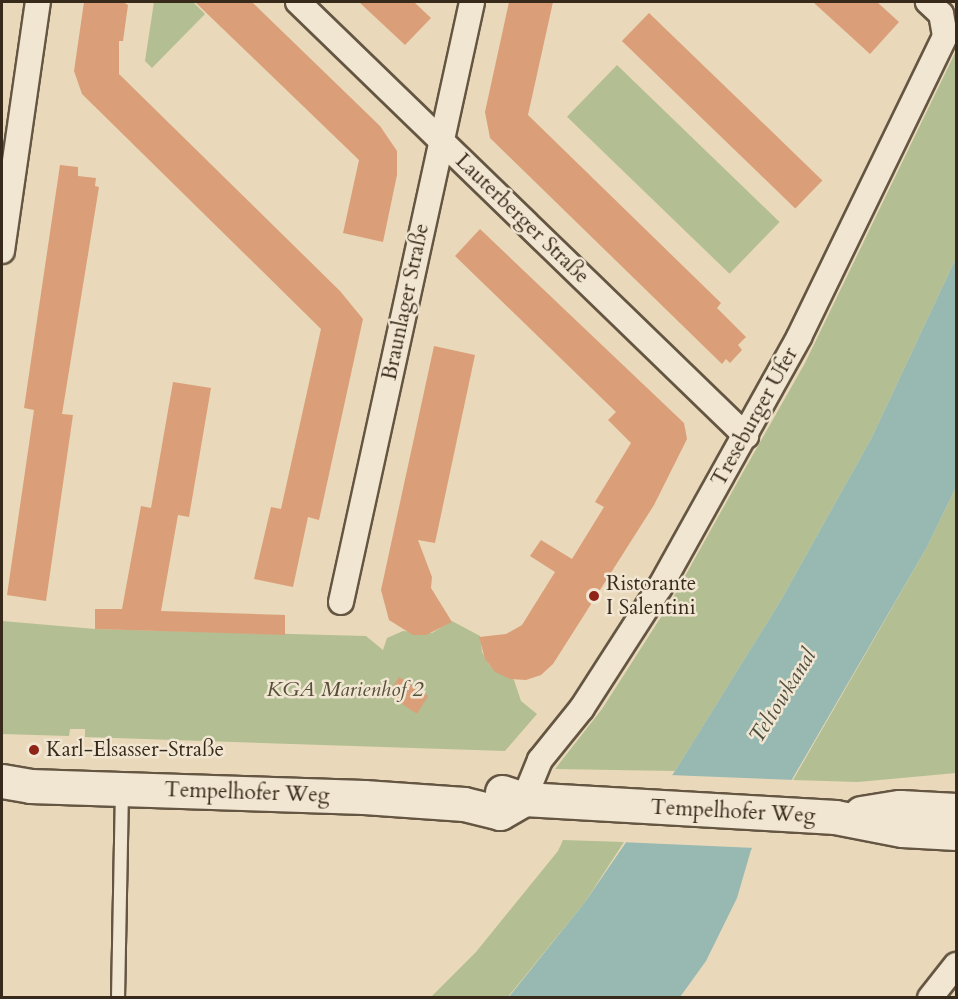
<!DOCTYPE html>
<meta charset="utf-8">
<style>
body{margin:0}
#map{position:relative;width:958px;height:999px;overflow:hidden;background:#e9d8b9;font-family:Cardo,serif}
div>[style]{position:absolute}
.green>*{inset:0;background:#b3bf92;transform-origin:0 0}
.water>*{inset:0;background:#97b9b1}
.pier>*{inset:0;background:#e9d8b9}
.building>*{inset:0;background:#da9f79;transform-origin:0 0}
.roads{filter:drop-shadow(2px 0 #645642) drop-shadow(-2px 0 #645642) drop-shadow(0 2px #645642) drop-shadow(0 -2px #645642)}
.lane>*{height:12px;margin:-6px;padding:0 6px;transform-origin:6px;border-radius:6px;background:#f1e6d2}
.street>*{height:24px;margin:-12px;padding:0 12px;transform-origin:12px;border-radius:12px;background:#f1e6d2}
.secondary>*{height:33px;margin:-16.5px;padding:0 16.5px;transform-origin:16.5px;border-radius:16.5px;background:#f1e6d2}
.dots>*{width:16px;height:16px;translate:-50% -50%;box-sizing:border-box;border:3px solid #f1e6d2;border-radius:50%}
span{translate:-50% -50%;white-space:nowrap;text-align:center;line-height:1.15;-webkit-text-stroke:5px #f1e6d2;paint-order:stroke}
.street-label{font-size:21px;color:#372a1a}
.poi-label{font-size:21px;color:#372a1a}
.left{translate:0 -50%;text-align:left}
.park-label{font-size:21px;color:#564f38;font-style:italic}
.water-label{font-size:22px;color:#4f4e40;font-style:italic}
.frame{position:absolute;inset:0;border:3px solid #372a1a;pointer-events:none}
</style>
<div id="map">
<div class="green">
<div style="clip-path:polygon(154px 2px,193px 2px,205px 14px,152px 68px,145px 61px)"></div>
<div style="clip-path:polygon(956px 51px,956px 258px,872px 437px,781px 600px,675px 771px,555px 769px,602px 709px,670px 603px,742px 474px,805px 363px)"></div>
<div style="left:617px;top:65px;width:226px;height:72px;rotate:44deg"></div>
<div style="clip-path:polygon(956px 487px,956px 773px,858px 782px,793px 780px,927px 547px)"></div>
<div style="clip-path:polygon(2px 621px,95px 629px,366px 636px,383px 650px,387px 638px,403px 631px,432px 633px,452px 621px,480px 636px,482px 652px,490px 666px,514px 680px,521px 701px,537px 714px,505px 751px,85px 737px,85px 729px,70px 729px,69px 736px,2px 734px)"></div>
<div style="clip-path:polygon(563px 840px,624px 842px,585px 902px,508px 997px,430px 998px,476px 952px,558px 851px)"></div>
</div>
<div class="water">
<div style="clip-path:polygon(956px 258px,956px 487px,927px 547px,751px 850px,737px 898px,706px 961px,680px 997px,508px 998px,585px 902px,675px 771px,781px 600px,872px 437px)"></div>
</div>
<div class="pier">
<div style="clip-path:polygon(669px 775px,796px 780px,755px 848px,620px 842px)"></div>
</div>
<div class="building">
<div style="clip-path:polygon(84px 2px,123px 2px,128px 5px,123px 41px,119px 41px,119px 74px,340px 291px,363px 319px,319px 520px,308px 517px,293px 587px,254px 579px,271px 507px,281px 509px,321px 329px,82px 94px,74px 71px)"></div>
<div style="clip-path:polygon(195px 2px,252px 2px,380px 126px,397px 151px,397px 175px,383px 242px,343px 233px,359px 160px)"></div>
<div style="clip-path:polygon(359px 2px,414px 2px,431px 18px,405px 45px)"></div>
<div style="clip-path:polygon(509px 2px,553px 2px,528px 115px,721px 303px,717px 308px,746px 337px,738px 345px,742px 350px,730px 363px,726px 359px,722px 364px,490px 138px,485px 112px)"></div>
<div style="clip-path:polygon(813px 2px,877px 2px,899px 22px,870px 54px)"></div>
<div style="left:649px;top:13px;width:241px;height:39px;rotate:44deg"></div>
<div style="clip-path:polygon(60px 165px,78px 167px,78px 176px,96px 178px,95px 186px,99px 187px,62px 414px,73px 415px,46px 601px,7px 595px,34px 410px,24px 408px)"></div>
<div style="clip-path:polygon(480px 229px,684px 423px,687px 439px,654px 505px,553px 664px,541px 675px,526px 680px,510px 679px,495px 672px,485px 659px,479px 637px,506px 634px,522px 625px,555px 572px,530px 556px,541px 540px,572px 559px,604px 507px,595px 502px,631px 443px,608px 420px,616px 412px,455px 256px)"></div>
<div style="clip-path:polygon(434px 346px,475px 355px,435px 543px,418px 540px,432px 577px,431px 588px,452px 622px,426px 635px,413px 635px,389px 620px,381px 590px)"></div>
<div style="clip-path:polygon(173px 382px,211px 388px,189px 517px,178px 515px,161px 611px,285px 615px,285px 635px,95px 629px,95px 609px,122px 609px,141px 506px,151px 508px)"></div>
<div style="left:399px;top:677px;width:35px;height:21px;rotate:33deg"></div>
</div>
<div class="roads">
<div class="lane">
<div style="left:118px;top:998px;width:207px;rotate:-88.9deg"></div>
</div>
<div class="street">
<div style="left:298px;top:2px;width:624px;rotate:44.09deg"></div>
<div style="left:2px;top:251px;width:252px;rotate:-81.8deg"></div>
<div style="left:341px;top:602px;width:614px;rotate:-77.68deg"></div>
<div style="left:524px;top:799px;width:42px;rotate:-67.7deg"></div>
<div style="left:540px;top:760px;width:67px;rotate:-51.1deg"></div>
<div style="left:582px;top:708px;width:144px;rotate:-57.2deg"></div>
<div style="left:660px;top:587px;width:286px;rotate:-60.9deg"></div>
<div style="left:799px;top:337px;width:335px;rotate:-64.1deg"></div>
<div style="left:945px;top:36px;width:22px;rotate:-100deg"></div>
<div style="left:941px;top:14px;width:18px;rotate:-137deg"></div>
<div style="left:930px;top:998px;width:42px;rotate:-51.8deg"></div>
</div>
<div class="secondary">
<div style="left:2px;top:781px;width:28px;rotate:10deg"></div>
<div style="left:30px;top:786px;width:334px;rotate:1.9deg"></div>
<div style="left:364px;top:797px;width:100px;rotate:4deg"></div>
<div style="left:464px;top:804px;width:37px;rotate:14deg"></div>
<div style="left:500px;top:813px;width:28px;rotate:-30deg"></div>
<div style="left:502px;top:792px;width:23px;rotate:18deg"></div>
<div style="left:524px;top:799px;width:312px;rotate:3.3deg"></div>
<div style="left:835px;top:817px;width:68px;rotate:11deg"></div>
<div style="left:902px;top:830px;width:54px;rotate:3.2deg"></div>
<div style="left:861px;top:813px;width:39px;rotate:-9deg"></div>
<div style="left:900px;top:807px;width:56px;rotate:3.1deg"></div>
</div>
</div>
<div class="dots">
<div style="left:594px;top:596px;background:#8f2418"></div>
<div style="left:34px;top:750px;background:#8f2418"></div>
</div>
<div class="street-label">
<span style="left:522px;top:219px;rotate:44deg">Lauterberger Straße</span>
<span style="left:406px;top:302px;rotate:-78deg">Braunlager Straße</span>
<span style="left:755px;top:417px;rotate:-61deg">Treseburger Ufer</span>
<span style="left:247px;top:793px;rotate:2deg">Tempelhofer Weg</span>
<span style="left:733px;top:812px;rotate:3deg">Tempelhofer Weg</span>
</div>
<div class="poi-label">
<span class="left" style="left:606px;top:596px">Ristorante<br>I Salentini</span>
<span class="left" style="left:46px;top:750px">Karl-Elsasser-Straße</span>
</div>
<div class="park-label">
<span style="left:345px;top:690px">KGA Marienhof 2</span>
</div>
<div class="water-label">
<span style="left:783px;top:696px;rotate:-58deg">Teltowkanal</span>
</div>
<div class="frame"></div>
</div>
